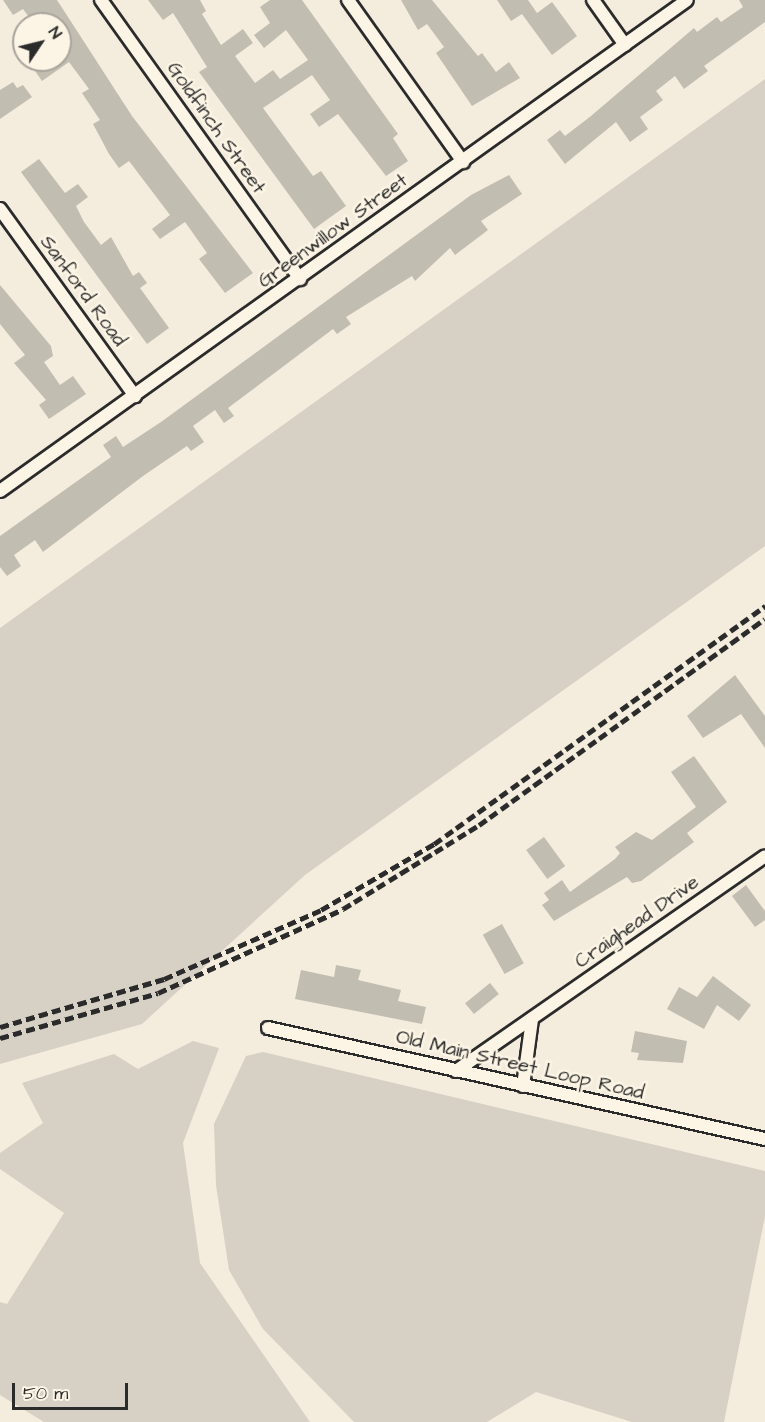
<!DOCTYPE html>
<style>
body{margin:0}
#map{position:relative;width:765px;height:1422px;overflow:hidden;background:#f4edde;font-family:"Architects Daughter",sans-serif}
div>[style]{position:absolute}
.green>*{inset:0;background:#d6d1c4}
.building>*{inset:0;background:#c2bdb1;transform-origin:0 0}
.roads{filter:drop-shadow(2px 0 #2b2b2b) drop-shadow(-2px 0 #2b2b2b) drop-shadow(0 2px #2b2b2b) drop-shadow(0 -2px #2b2b2b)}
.street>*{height:12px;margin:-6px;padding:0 6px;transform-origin:6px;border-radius:6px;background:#fcf5e5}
.rail>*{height:4.5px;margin-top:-2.25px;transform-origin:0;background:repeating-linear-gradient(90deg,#2b2b2b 0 9px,transparent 0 13.5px)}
span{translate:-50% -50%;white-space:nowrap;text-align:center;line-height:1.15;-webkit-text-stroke:5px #fcf5e5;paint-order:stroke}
.street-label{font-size:20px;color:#2b2b2b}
.north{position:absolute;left:12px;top:12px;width:60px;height:60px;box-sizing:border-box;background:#fcf5e5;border:2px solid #a8a49b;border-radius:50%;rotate:55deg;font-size:16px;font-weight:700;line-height:24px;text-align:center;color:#2b2b2b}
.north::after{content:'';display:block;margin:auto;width:21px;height:27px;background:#2b2b2b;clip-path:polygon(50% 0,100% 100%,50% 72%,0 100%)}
.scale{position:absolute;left:12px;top:1383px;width:116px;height:27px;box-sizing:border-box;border:3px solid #2b2b2b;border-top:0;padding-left:8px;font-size:18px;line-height:21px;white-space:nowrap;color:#2b2b2b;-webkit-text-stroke:4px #fcf5e5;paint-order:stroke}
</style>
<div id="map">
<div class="green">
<div style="clip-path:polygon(765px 79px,765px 546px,305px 875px,142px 1024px,0 1064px,0 628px)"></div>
<div style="clip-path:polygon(193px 1041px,219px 1048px,183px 1143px,200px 1263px,310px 1422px,44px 1422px,0 1395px,0 1302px,7px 1304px,64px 1213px,0 1169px,0 1153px,43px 1123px,22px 1083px,114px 1054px,138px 1069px)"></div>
<div style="clip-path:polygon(263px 1052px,765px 1171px,765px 1216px,724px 1422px,632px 1422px,536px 1392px,487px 1422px,354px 1422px,263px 1329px,229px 1270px,216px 1185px,214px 1124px,246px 1056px)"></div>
</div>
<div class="building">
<div style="clip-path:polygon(3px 0,57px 0,132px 116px,253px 273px,225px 293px,199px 259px,207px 253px,185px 222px,160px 239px,152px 229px,170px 215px,129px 161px,119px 168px,109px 154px,93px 124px,100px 120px,82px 93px,89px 89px,69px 62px,42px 81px,33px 68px,43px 60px,60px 60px,60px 24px,34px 24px,23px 9px,13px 15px)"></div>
<div style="clip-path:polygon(148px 0,200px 0,206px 11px,202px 14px,221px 45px,243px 29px,253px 43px,235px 56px,255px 83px,273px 70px,280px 79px,308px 60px,286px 30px,264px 48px,254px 35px,270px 23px,260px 7px,270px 0,302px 0,398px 134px,393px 138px,408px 161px,386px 176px,338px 114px,319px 127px,310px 114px,330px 100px,312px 75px,263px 108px,313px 176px,321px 171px,346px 206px,314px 229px,199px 72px,207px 67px,173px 13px,163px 20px)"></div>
<div style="clip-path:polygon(401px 0,432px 0,478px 56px,482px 53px,496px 72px,509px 62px,520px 78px,472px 106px,436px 53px,444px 47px,427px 24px,418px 30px)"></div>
<div style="clip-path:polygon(497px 0,528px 0,537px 13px,552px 2px,577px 36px,552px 55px,522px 14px,511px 21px)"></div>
<div style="clip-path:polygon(739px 0,765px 0,765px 22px,704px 66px,708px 71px,684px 89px,675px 76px,656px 91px,663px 100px,640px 117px,648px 129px,630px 142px,616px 122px,565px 164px,547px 140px,560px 130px,565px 136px,591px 116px,694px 28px,697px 32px,717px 17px,721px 22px,743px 7px)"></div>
<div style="clip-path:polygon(13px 82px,17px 88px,23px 85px,32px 97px,0 119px,0 90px)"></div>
<div style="clip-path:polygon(39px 159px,65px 193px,78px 184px,88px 197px,76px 206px,84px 222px,101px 245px,111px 237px,133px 276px,139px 272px,147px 283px,140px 288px,169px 328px,147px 344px,21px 172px)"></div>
<div style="clip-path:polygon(509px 175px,522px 194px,481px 221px,488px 230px,455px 255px,450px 248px,415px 281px,412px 276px,346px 317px,351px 324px,337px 334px,333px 329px,228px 408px,234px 416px,224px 423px,215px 410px,193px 426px,204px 442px,191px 451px,187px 446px,143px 476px,43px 552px,35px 540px,14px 555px,21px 566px,7px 576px,0 567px,0 536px,111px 457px,103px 445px,116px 436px,123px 447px,161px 422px,471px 195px)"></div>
<div style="clip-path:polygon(0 285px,51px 346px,53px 356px,44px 362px,60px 385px,73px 376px,86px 394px,49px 419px,39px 405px,46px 400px,14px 363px,25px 355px,0 324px)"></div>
<div style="clip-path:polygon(735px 675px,765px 716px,765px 748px,741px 714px,703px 738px,687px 716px)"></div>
<div style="clip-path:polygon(694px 756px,727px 802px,687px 833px,694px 842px,641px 881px,632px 883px,627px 877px,554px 921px,542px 905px,549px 900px,544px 893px,562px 880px,570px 892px,615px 859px,620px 853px,615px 847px,636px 832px,652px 840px,696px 807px,671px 772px)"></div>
<div style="left:544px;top:837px;width:36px;height:22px;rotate:54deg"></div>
<div style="clip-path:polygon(746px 885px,765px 911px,765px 920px,755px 927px,732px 896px)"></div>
<div style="left:502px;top:924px;width:45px;height:22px;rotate:61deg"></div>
<div style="clip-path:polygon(336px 965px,361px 970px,358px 980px,401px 990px,398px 1001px,426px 1007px,422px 1024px,295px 999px,301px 970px,334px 977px)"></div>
<div style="clip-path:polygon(713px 976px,751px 1005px,739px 1021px,717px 1005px,704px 1029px,667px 1009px,679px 987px,697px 997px)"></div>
<div style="left:490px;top:983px;width:14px;height:32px;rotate:51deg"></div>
<div style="clip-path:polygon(635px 1031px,687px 1041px,683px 1063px,637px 1060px,639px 1053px,631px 1052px)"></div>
</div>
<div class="roads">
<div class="street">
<div style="left:101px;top:0;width:343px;rotate:54.5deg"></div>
<div style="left:348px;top:0;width:199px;rotate:54.6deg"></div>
<div style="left:593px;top:0;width:55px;rotate:54.6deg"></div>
<div style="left:0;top:209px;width:231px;rotate:54.2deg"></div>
<div style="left:0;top:491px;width:844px;rotate:-35.55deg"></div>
<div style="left:268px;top:1028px;width:509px;rotate:12.59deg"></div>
<div style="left:456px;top:1071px;width:376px;rotate:-34.8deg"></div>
<div style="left:523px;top:1086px;width:68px;rotate:-82.3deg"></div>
</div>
</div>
<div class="rail">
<div style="left:0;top:1027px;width:171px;rotate:-16.3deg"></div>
<div style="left:164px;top:979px;width:171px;rotate:-23.7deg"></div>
<div style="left:321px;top:910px;width:131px;rotate:-30.3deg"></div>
<div style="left:434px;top:844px;width:408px;rotate:-35.7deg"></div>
<div style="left:0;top:1038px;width:164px;rotate:-15.9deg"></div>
<div style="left:158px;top:993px;width:203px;rotate:-24.4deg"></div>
<div style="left:343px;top:909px;width:160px;rotate:-31.7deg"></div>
<div style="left:479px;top:825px;width:352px;rotate:-35.8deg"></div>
</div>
<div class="street-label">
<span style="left:216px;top:128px;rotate:55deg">Goldfinch Street</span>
<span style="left:333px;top:231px;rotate:-36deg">Greenwillow Street</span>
<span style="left:83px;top:291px;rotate:54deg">Sanford Road</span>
<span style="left:637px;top:922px;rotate:-35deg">Craighead Drive</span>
<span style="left:520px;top:1065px;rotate:13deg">Old Main Street Loop Road</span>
</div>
<div class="north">N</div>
<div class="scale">50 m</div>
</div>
